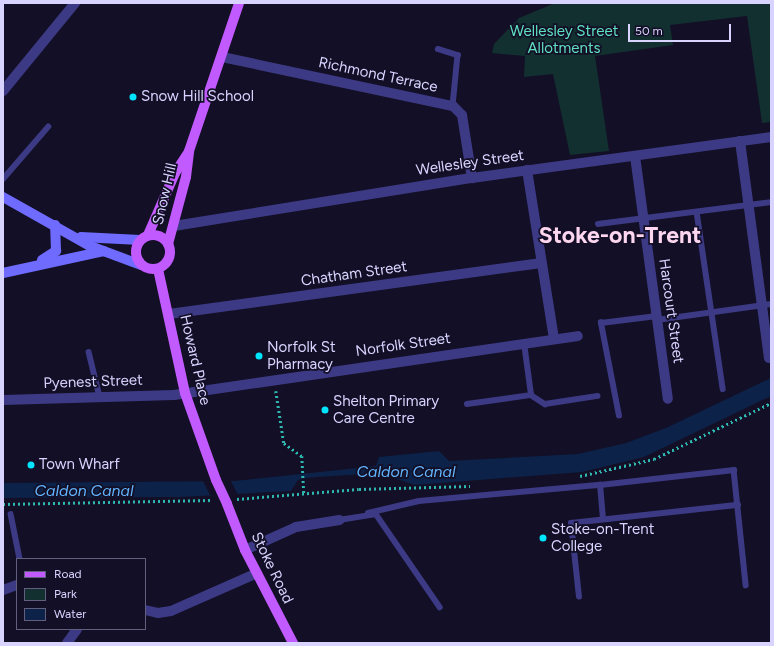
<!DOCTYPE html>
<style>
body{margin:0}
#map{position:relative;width:774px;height:646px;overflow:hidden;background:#130f26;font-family:Figtree,sans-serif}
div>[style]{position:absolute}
.green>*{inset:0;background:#12302f}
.water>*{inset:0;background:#0c2248}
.pier>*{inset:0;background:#130f26}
.path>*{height:2.5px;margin-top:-1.25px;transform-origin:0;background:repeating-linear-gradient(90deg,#2fb8b0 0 2px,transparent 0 5px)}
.service>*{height:5.5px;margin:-2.75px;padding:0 2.75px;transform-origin:2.75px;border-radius:2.75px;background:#3d3a85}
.minor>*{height:10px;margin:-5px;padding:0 5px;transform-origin:5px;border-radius:5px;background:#3d3a85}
.secondary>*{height:10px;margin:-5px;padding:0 5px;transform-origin:5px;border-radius:5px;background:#6f6bff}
.primary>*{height:10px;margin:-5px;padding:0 5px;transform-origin:5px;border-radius:5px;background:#c25bff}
.primary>.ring{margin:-5px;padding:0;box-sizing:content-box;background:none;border:10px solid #c25bff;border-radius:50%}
.primary-bridge>*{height:10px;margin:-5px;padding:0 5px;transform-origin:5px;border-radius:5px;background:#c25bff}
.dots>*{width:11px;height:11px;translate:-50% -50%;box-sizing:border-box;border:2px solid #130f26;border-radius:50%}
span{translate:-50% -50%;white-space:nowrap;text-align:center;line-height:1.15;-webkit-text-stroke:3.5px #130f26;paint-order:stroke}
.park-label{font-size:15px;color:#5fe0c0}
.street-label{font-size:15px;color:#d9d4ff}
.poi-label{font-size:15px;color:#d9d4ff}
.left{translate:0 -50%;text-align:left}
.water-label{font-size:16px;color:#62b6ff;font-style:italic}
.town-label{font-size:23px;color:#ffd6f0;font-weight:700}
.frame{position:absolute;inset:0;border:4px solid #d9d4ff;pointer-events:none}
.legend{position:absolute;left:16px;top:558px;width:130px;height:72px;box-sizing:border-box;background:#130f26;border:1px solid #625e7d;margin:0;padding:5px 7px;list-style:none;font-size:12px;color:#d9d4ff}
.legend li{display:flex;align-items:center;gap:8px;height:20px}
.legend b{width:20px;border:1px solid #625e7d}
.scale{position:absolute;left:628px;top:24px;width:103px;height:18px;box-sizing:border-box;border:2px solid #d9d4ff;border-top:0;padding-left:5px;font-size:12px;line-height:14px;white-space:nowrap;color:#d9d4ff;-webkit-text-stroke:3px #130f26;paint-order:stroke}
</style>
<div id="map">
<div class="green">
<div style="clip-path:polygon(555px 3px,771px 3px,771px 122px,762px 123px,747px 16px,670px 25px,673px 45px,595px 56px,609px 151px,570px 155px,553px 74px,524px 77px,525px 56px,492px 53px,494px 44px,519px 18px)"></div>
</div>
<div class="water">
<div style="clip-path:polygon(771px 378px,771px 396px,644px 457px,582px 472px,415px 485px,379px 473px,304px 478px,298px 480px,291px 491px,180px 497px,3px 498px,3px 483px,234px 481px,376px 466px,379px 457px,439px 451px,449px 461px,578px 454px,626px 443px,666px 428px)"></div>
</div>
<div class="pier">
<div style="clip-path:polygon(230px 479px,238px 495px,210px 495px,203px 481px)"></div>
</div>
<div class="path">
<div style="left:276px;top:391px;width:53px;rotate:81.3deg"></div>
<div style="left:284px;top:443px;width:22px;rotate:36deg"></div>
<div style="left:302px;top:456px;width:39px;rotate:87deg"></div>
<div style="left:580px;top:476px;width:76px;rotate:-12.9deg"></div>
<div style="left:654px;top:459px;width:130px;rotate:-25.6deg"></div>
<div style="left:237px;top:499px;width:122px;rotate:-4.7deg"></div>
<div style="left:359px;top:489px;width:111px;rotate:-1.5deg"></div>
<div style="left:3px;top:504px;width:209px;rotate:-1.1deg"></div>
</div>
<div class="service">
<div style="left:438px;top:49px;width:21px;rotate:17deg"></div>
<div style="left:458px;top:55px;width:51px;rotate:95.6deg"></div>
<div style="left:3px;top:179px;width:69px;rotate:-49.1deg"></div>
<div style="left:697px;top:212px;width:179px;rotate:81.6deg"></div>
<div style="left:598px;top:224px;width:174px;rotate:-7.2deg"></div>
<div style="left:657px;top:320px;width:115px;rotate:-8deg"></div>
<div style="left:89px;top:352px;width:46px;rotate:76.3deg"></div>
<div style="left:531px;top:395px;width:17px;rotate:33deg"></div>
<div style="left:545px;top:404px;width:53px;rotate:-8.7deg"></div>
<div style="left:467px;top:404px;width:65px;rotate:-8deg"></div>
<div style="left:531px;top:395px;width:52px;rotate:-97.7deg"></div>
<div style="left:619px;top:416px;width:95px;rotate:-101deg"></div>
<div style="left:601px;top:323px;width:56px;rotate:-7.1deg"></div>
<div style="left:368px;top:513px;width:52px;rotate:-13.2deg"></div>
<div style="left:419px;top:501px;width:182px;rotate:-5.1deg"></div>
<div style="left:11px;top:514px;width:46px;rotate:78.7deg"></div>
<div style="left:603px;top:519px;width:34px;rotate:-95deg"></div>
<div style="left:600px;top:485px;width:135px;rotate:-6.4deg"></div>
<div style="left:734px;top:470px;width:116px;rotate:84deg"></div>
<div style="left:339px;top:520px;width:37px;rotate:-9deg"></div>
<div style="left:376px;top:514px;width:113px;rotate:55.5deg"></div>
<div style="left:579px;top:597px;width:74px;rotate:-96.2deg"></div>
<div style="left:571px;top:523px;width:168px;rotate:-6.2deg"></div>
</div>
<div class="minor">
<div style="left:222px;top:57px;width:236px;rotate:12deg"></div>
<div style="left:453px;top:106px;width:13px;rotate:45deg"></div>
<div style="left:462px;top:115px;width:64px;rotate:81deg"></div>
<div style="left:3px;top:91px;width:114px;rotate:-50.7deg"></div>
<div style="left:740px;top:141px;width:219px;rotate:82.4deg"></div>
<div style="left:635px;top:156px;width:245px;rotate:82.3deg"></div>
<div style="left:527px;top:170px;width:171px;rotate:80.9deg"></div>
<div style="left:174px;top:226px;width:302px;rotate:-9.2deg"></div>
<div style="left:472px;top:178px;width:302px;rotate:-7.8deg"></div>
<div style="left:169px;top:314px;width:376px;rotate:-7.8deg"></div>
<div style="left:3px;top:400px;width:171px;rotate:-1.7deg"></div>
<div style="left:174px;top:395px;width:408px;rotate:-8.3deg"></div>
<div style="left:245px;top:550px;width:56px;rotate:-24.3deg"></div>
<div style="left:296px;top:527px;width:44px;rotate:-9.2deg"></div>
<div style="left:3px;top:590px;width:15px;rotate:-20deg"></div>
<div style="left:145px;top:610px;width:13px;rotate:13deg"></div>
<div style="left:158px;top:613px;width:13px;rotate:-9deg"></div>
<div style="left:171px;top:611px;width:94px;rotate:-23.8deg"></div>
<div style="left:67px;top:643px;width:17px;rotate:-54deg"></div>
</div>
<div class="secondary">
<div style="left:3px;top:197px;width:100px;rotate:29.4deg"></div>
<div style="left:90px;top:246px;width:54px;rotate:20.4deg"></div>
<div style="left:81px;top:237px;width:59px;rotate:2.9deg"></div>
<div style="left:42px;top:260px;width:17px;rotate:-33deg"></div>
<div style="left:56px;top:251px;width:26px;rotate:-92deg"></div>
<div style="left:3px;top:273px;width:103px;rotate:-12.3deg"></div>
</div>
<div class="primary">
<div class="ring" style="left:136px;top:235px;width:24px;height:24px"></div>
<div style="left:148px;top:235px;width:68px;rotate:-66.5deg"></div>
<div style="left:175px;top:173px;width:24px;rotate:-57deg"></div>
<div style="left:168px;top:244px;width:69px;rotate:-75deg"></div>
<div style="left:186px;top:177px;width:26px;rotate:-83deg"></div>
<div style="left:189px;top:151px;width:156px;rotate:-71.3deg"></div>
<div style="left:158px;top:269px;width:127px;rotate:77.7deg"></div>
<div style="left:185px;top:393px;width:92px;rotate:70.4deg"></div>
<div style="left:227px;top:504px;width:49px;rotate:68.6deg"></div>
<div style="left:245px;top:550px;width:105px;rotate:62.7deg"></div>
</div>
<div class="primary-bridge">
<div style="left:216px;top:480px;width:26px;rotate:65deg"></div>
</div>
<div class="dots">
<div style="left:133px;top:97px;background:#00e5ff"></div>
<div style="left:259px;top:356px;background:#00e5ff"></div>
<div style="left:325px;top:410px;background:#00e5ff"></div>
<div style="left:31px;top:465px;background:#00e5ff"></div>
<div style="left:543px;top:538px;background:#00e5ff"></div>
</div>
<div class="park-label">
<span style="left:564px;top:40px">Wellesley Street<br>Allotments</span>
</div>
<div class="street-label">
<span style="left:378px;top:75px;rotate:12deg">Richmond Terrace</span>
<span style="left:470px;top:163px;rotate:-8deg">Wellesley Street</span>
<span style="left:165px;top:194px;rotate:-77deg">Snow Hill</span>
<span style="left:354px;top:274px;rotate:-8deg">Chatham Street</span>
<span style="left:671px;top:311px;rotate:82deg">Harcourt Street</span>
<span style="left:403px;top:345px;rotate:-8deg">Norfolk Street</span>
<span style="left:195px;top:360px;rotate:77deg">Howard Place</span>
<span style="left:93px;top:382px;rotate:-2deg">Pyenest Street</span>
<span style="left:272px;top:568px;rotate:64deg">Stoke Road</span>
</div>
<div class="poi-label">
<span class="left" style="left:141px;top:97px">Snow Hill School</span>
<span class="left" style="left:267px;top:356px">Norfolk St<br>Pharmacy</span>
<span class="left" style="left:333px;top:410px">Shelton Primary<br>Care Centre</span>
<span class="left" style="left:39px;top:465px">Town Wharf</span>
<span class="left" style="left:551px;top:538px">Stoke-on-Trent<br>College</span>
</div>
<div class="water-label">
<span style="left:406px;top:472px">Caldon Canal</span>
<span style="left:84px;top:491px">Caldon Canal</span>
</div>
<div class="town-label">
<span style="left:620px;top:235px">Stoke-on-Trent</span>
</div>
<div class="frame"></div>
<ul class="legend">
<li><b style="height:5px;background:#c25bff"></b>Road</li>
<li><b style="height:11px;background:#12302f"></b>Park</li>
<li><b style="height:11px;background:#0c2248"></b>Water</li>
</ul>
<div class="scale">50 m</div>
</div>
